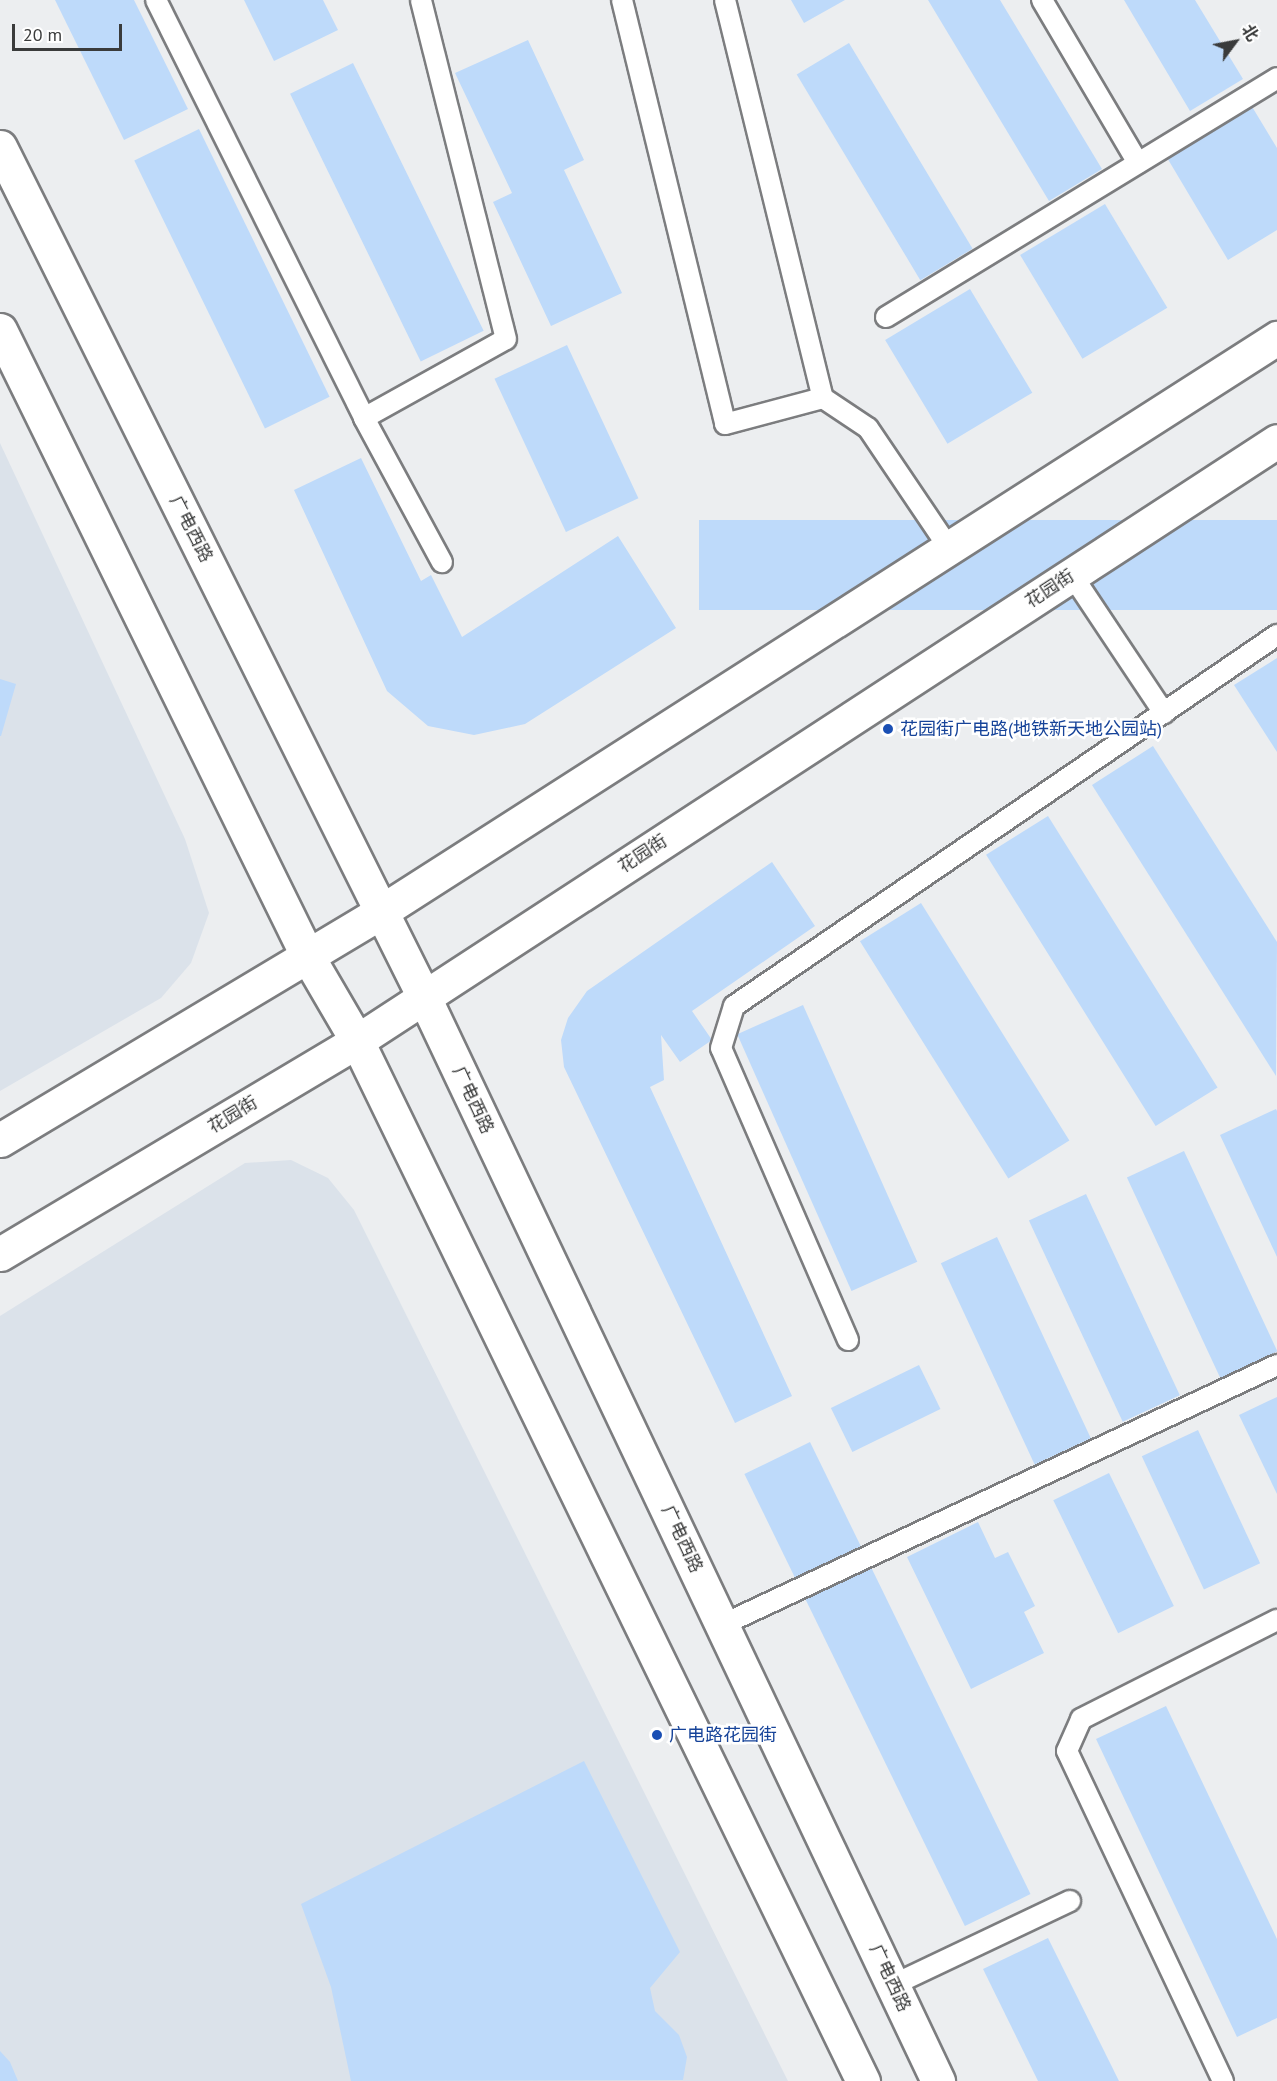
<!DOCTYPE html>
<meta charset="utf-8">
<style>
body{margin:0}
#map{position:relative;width:1277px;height:2081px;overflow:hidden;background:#eceef0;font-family:"PT Sans","Noto Sans SC",sans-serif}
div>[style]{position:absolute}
.built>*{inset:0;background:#dbe2ea}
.building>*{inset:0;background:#bedafa;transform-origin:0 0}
.roads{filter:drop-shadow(2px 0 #7c7d7f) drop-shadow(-2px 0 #7c7d7f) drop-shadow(0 2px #7c7d7f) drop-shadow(0 -2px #7c7d7f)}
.service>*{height:20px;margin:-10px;padding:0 10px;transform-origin:10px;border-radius:10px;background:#fff}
.secondary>*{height:33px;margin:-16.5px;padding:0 16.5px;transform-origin:16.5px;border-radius:16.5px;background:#fff}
.dots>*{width:16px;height:16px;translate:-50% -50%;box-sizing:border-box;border:3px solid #fff;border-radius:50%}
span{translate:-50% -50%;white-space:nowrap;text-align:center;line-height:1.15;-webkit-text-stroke:5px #fff;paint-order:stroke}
.street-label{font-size:18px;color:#3a3b3b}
.transit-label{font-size:18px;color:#164399}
.left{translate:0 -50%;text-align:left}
.north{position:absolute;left:1205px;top:12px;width:60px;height:60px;-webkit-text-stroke:4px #fff;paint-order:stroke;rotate:58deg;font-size:16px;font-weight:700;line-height:24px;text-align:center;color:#3a3b3b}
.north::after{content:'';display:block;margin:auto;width:21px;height:27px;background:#3a3b3b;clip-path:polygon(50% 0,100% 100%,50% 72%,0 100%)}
.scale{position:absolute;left:12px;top:24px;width:110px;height:27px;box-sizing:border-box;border:3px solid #3a3b3b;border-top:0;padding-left:8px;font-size:18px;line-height:21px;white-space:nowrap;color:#3a3b3b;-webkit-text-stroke:4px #fff;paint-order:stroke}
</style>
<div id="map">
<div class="built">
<div style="clip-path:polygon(0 443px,185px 839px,209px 913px,191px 963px,161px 998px,0 1091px)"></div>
<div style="clip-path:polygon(291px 1160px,328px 1178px,354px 1210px,788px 2081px,0 2081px,0 1316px,245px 1163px)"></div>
</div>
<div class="building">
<div style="clip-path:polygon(55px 0,134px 0,188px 109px,124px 140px)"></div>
<div style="clip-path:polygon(244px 0,323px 0,338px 30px,274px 61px)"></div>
<div style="clip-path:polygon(791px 0,845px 0,804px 23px)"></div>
<div style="clip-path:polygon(928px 0,1000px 0,1102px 169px,1049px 201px)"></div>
<div style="clip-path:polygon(1124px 0,1195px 0,1243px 79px,1190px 111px)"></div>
<div style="clip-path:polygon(528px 40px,584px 160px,564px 170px,622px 293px,551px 326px,493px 202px,512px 193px,455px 73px)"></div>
<div style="left:849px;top:43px;width:240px;height:61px;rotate:59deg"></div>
<div style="left:353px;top:63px;width:298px;height:70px;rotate:64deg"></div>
<div style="clip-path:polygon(1251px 105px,1277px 148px,1277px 230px,1228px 260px,1166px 156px)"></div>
<div style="left:199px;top:129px;width:298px;height:72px;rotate:64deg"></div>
<div style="left:1105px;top:204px;width:121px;height:99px;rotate:59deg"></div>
<div style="left:970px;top:289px;width:121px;height:99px;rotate:59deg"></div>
<div style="left:567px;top:345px;width:169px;height:80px;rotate:65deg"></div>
<div style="clip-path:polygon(361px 458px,421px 581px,431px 575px,462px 637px,618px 536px,676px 628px,525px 724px,474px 735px,428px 726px,387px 691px,294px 490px)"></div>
<div style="left:1277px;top:520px;width:90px;height:578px;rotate:90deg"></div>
<div style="clip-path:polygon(1277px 658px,1277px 752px,1234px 685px)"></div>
<div style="clip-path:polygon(0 679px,16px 684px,1px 736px,0 736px)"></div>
<div style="clip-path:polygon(1153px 746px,1277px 942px,1276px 1076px,1092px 785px)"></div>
<div style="left:1048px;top:816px;width:320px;height:73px;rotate:58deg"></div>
<div style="clip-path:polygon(772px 862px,815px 926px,692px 1011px,712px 1040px,680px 1062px,661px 1035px,664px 1080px,650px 1087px,792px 1396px,735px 1423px,564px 1067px,561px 1040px,568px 1018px,587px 991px)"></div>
<div style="left:921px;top:903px;width:280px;height:72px;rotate:58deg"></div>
<div style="left:803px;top:1005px;width:281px;height:72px;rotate:66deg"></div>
<div style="clip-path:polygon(1276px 1109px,1277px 1111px,1277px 1257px,1220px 1135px)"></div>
<div style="left:1184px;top:1151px;width:221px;height:63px;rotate:65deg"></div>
<div style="left:1086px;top:1194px;width:222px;height:63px;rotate:65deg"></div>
<div style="left:997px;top:1237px;width:222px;height:62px;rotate:65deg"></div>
<div style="left:919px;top:1365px;width:49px;height:98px;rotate:64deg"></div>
<div style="clip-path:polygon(1277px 1397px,1277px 1494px,1239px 1415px)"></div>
<div style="left:1198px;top:1430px;width:147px;height:62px;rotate:65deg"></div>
<div style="left:810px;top:1442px;width:503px;height:73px;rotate:64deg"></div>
<div style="left:1109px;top:1473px;width:148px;height:62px;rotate:64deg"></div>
<div style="clip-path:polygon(978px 1522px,995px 1558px,1008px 1552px,1035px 1606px,1024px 1612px,1044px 1653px,971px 1689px,907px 1557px)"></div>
<div style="clip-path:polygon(1166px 1706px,1277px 1939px,1277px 2018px,1237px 2037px,1096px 1739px)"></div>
<div style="clip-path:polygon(584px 1761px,680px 1952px,650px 1988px,655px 2011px,679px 2035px,687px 2057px,683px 2080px,351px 2081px,331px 1987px,301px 1904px)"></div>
<div style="clip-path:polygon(1048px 1938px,1119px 2081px,1038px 2081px,983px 1969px)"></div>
<div style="clip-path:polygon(0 2051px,10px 2062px,18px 2081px,0 2081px)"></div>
</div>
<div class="roads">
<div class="service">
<div style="left:156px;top:0;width:467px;rotate:63.5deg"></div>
<div style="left:364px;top:418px;width:164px;rotate:61.6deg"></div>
<div style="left:622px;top:0;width:436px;rotate:76.3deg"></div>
<div style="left:725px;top:424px;width:101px;rotate:-14.9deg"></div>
<div style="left:725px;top:0;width:410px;rotate:76.2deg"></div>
<div style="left:823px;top:398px;width:54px;rotate:33.7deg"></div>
<div style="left:868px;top:428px;width:145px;rotate:56deg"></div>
<div style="left:1042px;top:0;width:189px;rotate:59.5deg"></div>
<div style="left:886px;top:317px;width:458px;rotate:-31.4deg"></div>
<div style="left:364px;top:418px;width:162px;rotate:-29.1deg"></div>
<div style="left:506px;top:339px;width:349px;rotate:-104.1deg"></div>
<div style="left:1072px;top:575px;width:166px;rotate:56.3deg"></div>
<div style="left:848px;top:1340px;width:318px;rotate:-113.5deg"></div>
<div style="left:721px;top:1048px;width:44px;rotate:-72.8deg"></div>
<div style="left:734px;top:1006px;width:658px;rotate:-34.34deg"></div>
<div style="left:722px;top:1625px;width:613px;rotate:-25.1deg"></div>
<div style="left:893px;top:1985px;width:196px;rotate:-25.4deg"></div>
<div style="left:1223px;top:2081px;width:365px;rotate:-115.3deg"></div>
<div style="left:1067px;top:1751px;width:35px;rotate:-66deg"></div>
<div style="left:1081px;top:1719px;width:220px;rotate:-26.8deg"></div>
</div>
<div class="secondary">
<div style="left:0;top:147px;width:950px;rotate:63.49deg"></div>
<div style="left:424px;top:997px;width:1200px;rotate:64.63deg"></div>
<div style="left:0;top:330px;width:699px;rotate:63.84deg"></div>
<div style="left:308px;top:957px;width:97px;rotate:59.7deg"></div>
<div style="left:357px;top:1041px;width:1157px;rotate:64.06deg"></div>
<div style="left:0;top:1140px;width:445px;rotate:-30.9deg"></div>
<div style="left:382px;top:911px;width:1063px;rotate:-32.63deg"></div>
<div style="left:0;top:1254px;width:416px;rotate:-30.8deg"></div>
<div style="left:357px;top:1041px;width:1098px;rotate:-33.11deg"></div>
</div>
</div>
<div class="dots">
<div style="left:888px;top:729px;background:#1a4fb4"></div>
<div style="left:657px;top:1735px;background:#1a4fb4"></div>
</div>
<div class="street-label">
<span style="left:191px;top:529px;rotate:63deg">广电西路</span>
<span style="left:1050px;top:589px;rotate:-33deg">花园街</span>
<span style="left:643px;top:854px;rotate:-33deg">花园街</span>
<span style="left:473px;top:1100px;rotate:65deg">广电西路</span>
<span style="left:233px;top:1115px;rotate:-31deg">花园街</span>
<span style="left:682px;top:1539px;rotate:65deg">广电西路</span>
<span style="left:890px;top:1978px;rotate:65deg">广电西路</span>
</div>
<div class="transit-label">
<span class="left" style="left:900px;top:729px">花园街广电路(地铁新天地公园站)</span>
<span class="left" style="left:669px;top:1735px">广电路花园街</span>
</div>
<div class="north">北</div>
<div class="scale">20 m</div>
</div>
